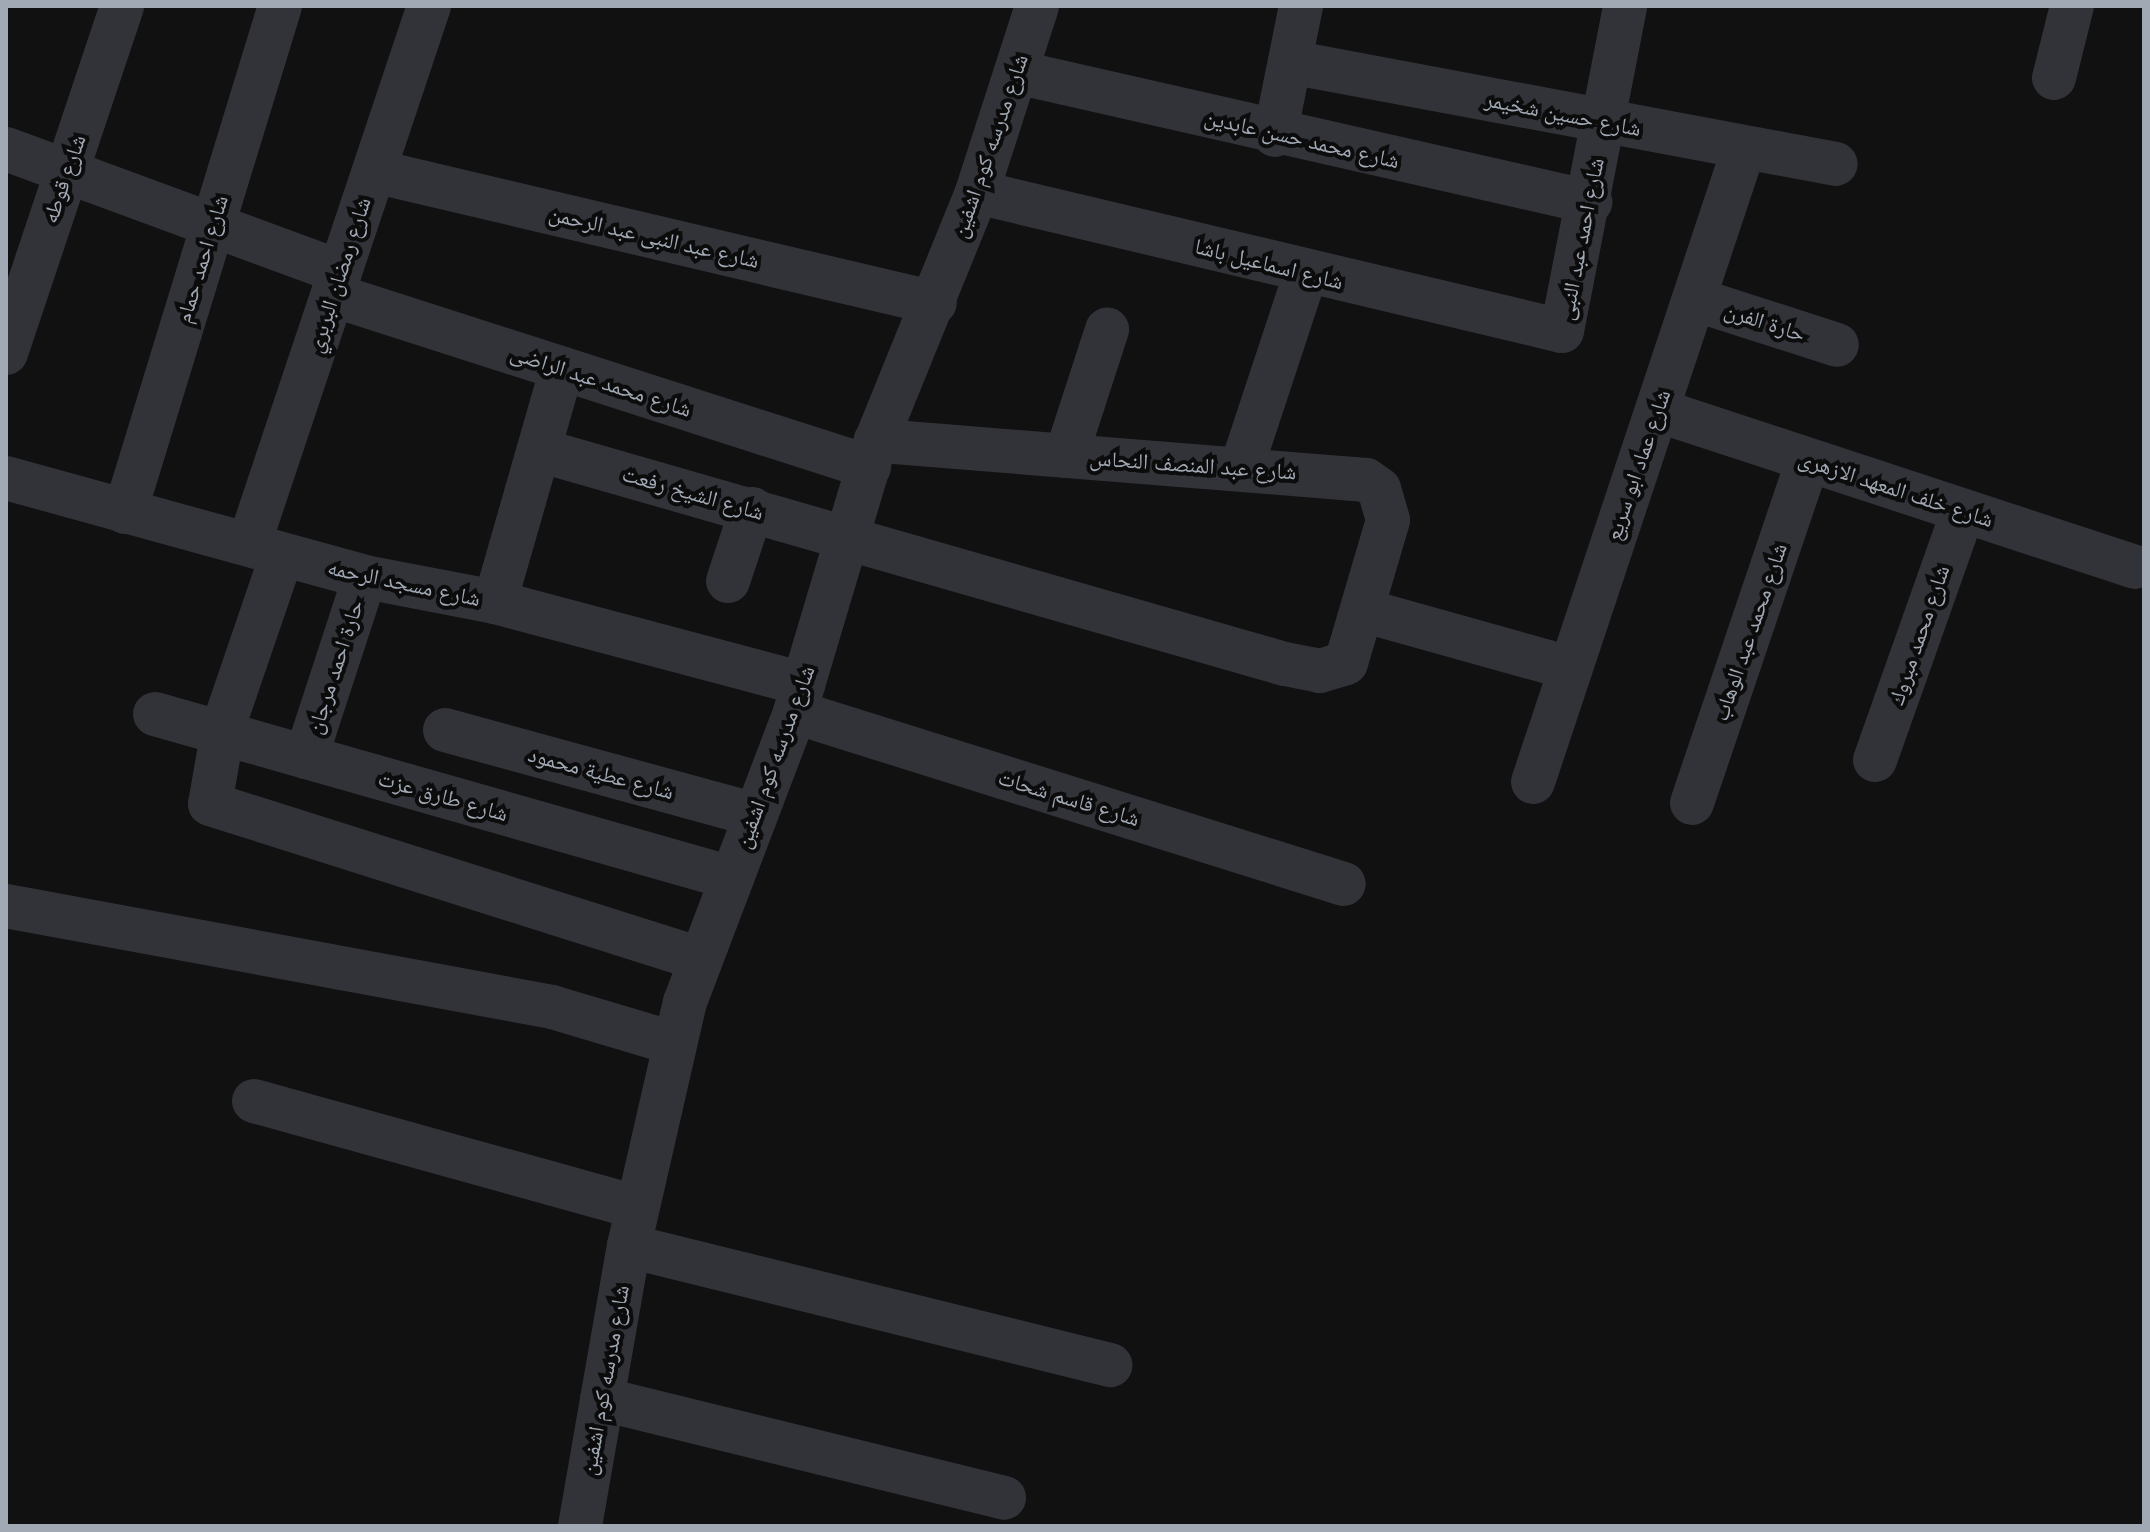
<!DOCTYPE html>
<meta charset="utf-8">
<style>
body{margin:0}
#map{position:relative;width:2150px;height:1532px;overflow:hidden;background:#111112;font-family:Arial,"Noto Naskh Arabic",sans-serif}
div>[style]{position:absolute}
.minor>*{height:44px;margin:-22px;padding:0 22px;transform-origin:22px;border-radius:22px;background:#313338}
span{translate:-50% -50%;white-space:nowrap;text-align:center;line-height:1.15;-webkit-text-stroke:8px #0c0c0d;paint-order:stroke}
.street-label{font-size:22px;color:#a1a9b4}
.frame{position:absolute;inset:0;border:8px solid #a1a9b4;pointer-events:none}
</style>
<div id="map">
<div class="minor">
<div style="left:1290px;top:62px;width:555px;rotate:10.58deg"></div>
<div style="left:1016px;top:72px;width:589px;rotate:12.76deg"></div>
<div style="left:2054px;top:78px;width:74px;rotate:-76deg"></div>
<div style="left:1275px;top:135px;width:132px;rotate:-78.6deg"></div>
<div style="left:6px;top:149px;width:356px;rotate:20.2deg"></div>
<div style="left:374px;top:171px;width:576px;rotate:13.24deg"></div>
<div style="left:977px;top:192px;width:601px;rotate:13.37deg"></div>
<div style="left:1562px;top:331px;width:331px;rotate:-79deg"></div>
<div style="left:333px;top:295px;width:563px;rotate:17.79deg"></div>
<div style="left:1694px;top:299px;width:150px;rotate:17.8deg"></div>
<div style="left:6px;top:353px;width:366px;rotate:-71.5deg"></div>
<div style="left:1657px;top:410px;width:503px;rotate:18.18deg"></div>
<div style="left:539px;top:450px;width:776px;rotate:16.01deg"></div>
<div style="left:1285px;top:664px;width:36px;rotate:11deg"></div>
<div style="left:1320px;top:671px;width:27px;rotate:-17deg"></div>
<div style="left:1346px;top:663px;width:149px;rotate:-73.6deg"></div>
<div style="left:1388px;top:520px;width:32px;rotate:-106deg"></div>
<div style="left:1379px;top:489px;width:16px;rotate:-145deg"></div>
<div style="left:1366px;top:480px;width:492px;rotate:-175.4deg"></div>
<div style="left:1066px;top:456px;width:133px;rotate:-72deg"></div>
<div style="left:1241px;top:469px;width:206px;rotate:-71.7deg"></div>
<div style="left:6px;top:478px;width:372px;rotate:15.4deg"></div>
<div style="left:365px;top:577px;width:132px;rotate:10.9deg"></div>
<div style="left:495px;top:602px;width:319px;rotate:14.9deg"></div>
<div style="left:125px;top:512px;width:529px;rotate:-72.97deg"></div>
<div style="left:249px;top:544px;width:567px;rotate:-71.5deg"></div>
<div style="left:282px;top:555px;width:179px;rotate:108.9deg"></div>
<div style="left:224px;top:724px;width:81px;rotate:99.9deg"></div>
<div style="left:210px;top:804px;width:514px;rotate:17.55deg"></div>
<div style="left:728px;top:581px;width:76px;rotate:-71.6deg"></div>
<div style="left:495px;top:602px;width:243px;rotate:-74deg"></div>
<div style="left:1362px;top:610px;width:216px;rotate:15.6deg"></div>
<div style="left:795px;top:712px;width:575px;rotate:17.4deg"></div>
<div style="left:155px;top:714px;width:600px;rotate:15.87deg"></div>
<div style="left:445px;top:730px;width:322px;rotate:15.3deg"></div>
<div style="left:306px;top:757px;width:189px;rotate:-71.9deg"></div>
<div style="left:1875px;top:760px;width:264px;rotate:-70.5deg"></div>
<div style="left:1533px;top:782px;width:668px;rotate:-71.59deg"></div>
<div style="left:1692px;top:803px;width:362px;rotate:-71.3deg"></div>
<div style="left:6px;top:906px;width:555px;rotate:10.48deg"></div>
<div style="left:552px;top:1007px;width:126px;rotate:16.6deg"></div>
<div style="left:254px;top:1101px;width:397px;rotate:15.5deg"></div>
<div style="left:629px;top:1246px;width:496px;rotate:13.9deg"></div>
<div style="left:602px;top:1399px;width:414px;rotate:13.8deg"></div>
<div style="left:580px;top:1526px;width:284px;rotate:-80.1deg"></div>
<div style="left:629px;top:1246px;width:250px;rotate:-77.1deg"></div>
<div style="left:685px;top:1002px;width:310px;rotate:-69.2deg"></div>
<div style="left:795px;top:712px;width:283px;rotate:-73.4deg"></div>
<div style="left:876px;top:441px;width:269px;rotate:-67.9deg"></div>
<div style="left:977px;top:192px;width:195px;rotate:-72.1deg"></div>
</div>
<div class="street-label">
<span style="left:1563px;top:114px;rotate:11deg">شارع حسين شخيمر</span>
<span style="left:1302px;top:139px;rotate:13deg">شارع محمد حسن عابدين</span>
<span style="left:990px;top:146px;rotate:-71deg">شارع مدرسه كوم اشفين</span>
<span style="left:64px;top:179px;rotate:-71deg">شارع قوطه</span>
<span style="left:654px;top:237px;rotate:13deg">شارع عبد النبى عبد الرحمن</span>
<span style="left:1581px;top:239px;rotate:-79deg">شارع احمد عبد النبى</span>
<span style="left:202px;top:259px;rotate:-73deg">شارع احمد حمام</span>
<span style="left:1269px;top:264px;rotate:14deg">شارع اسماعيل باشا</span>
<span style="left:339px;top:275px;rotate:-72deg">شارع رمضان البربري</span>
<span style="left:1765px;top:322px;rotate:18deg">حارة الفرن</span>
<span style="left:601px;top:381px;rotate:18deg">شارع محمد عبد الراضى</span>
<span style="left:1193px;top:465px;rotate:4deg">شارع عبد المنصف النحاس</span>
<span style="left:1638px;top:465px;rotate:-71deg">شارع عماد ابو سريع</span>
<span style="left:1896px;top:489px;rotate:18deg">شارع خلف المعهد الازهرى</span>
<span style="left:693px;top:493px;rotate:16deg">شارع الشيخ رفعت</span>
<span style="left:404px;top:583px;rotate:12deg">شارع مسجد الرحمه</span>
<span style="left:1750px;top:632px;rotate:-71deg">شارع محمد عبد الوهاب</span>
<span style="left:1919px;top:635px;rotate:-71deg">شارع محمد مبروك</span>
<span style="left:335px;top:667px;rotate:-72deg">حارة احمد مرجان</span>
<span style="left:775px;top:757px;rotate:-70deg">شارع مدرسه كوم اشفين</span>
<span style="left:601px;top:773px;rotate:15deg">شارع عطية محمود</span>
<span style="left:443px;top:796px;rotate:16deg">شارع طارق عزت</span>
<span style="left:1069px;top:798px;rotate:17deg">شارع قاسم شحات</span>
<span style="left:605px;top:1380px;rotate:-80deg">شارع مدرسه كوم اشفين</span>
</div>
<div class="frame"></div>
</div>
